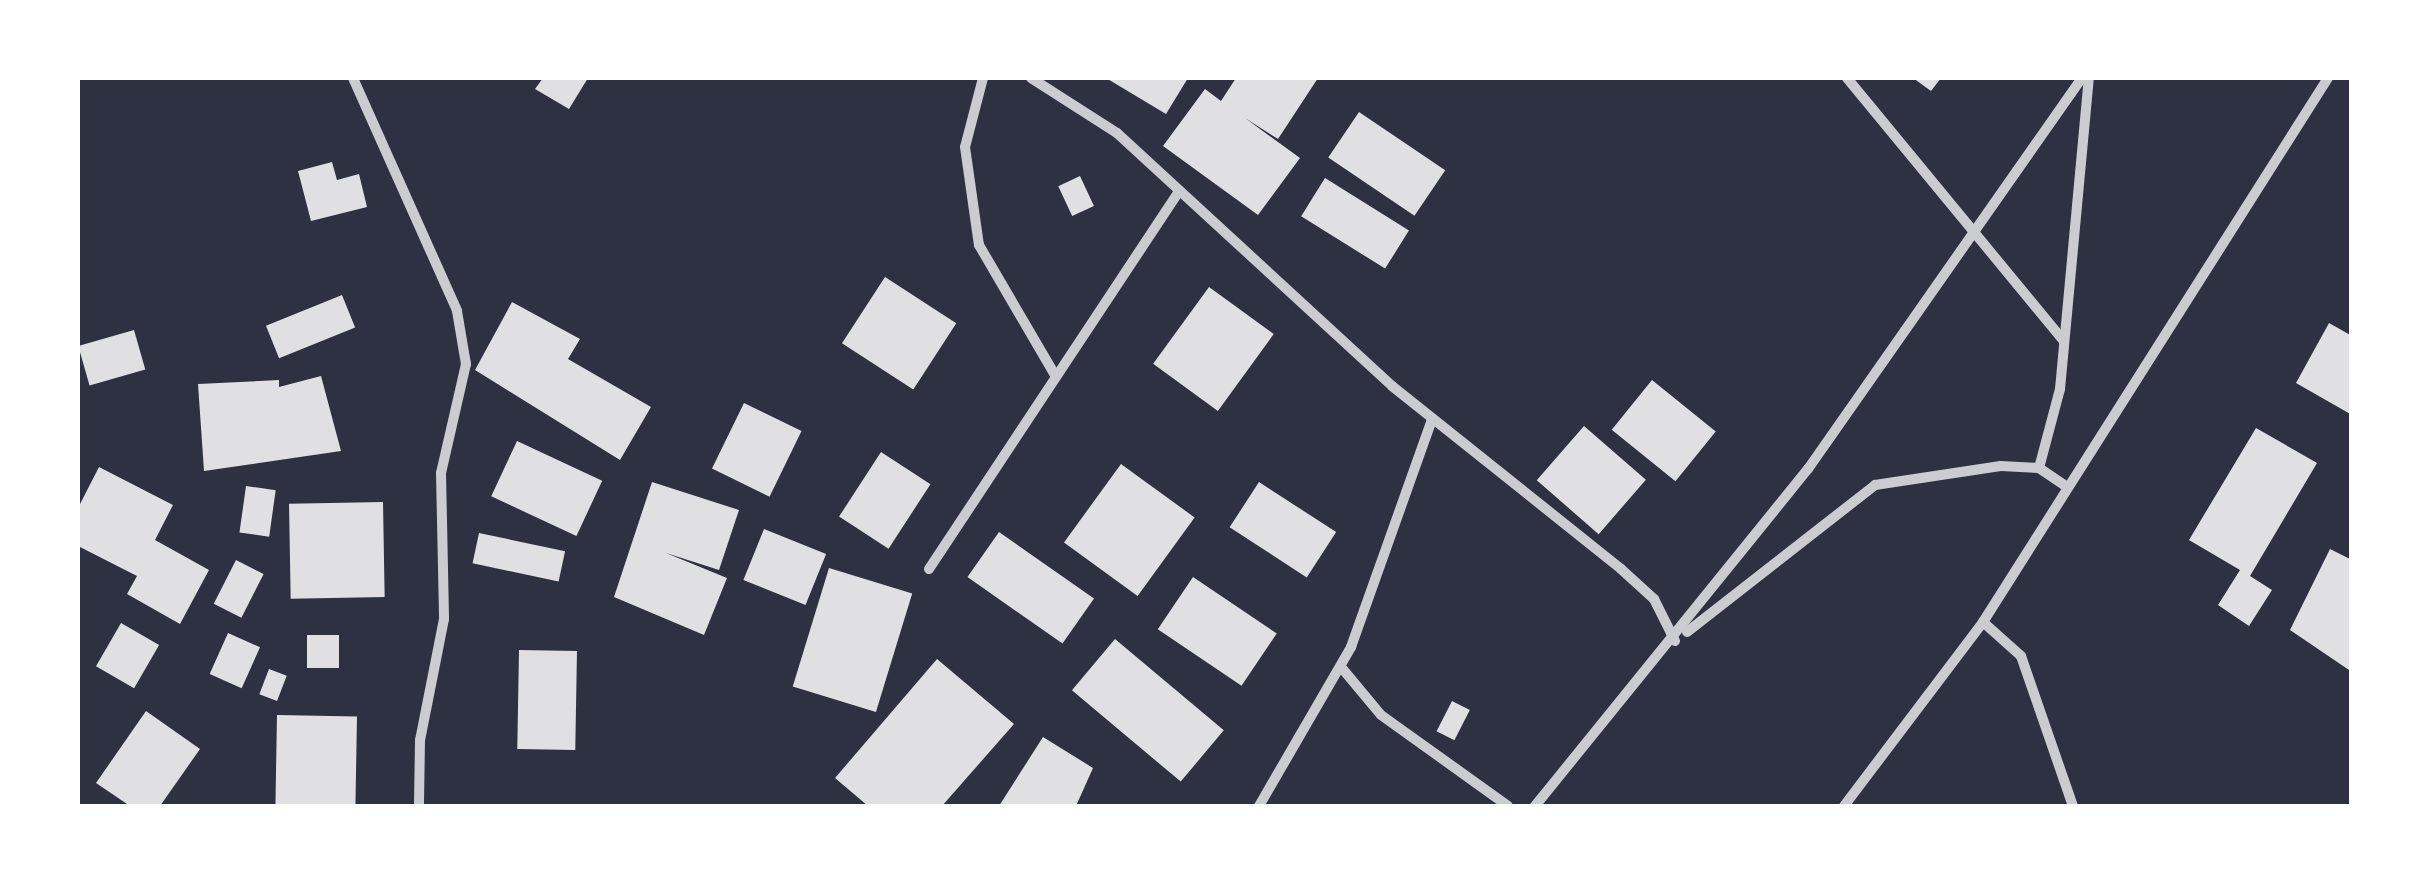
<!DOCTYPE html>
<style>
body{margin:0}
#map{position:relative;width:2429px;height:884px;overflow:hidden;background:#2d3142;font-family:Raleway,sans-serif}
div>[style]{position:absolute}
.building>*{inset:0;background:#e0e0e3;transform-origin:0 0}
.minor>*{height:10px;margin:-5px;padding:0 5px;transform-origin:5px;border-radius:5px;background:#caccd0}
span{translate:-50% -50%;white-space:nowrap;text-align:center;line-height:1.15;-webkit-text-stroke:8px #fff;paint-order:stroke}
.frame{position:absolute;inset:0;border:80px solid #fff;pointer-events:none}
</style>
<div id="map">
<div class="building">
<div style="clip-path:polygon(543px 78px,588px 78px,569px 109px,535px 89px)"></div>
<div style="clip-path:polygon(1106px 78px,1188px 78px,1166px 114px)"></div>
<div style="clip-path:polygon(1236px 78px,1318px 78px,1278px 139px,1245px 118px,1300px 158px,1258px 215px,1163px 146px,1205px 89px,1221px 101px)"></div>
<div style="clip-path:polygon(1913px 78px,1941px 78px,1931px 91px)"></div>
<div style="left:1359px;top:112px;width:104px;height:55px;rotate:34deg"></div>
<div style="clip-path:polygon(332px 162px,337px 180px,359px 174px,367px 207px,311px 221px,298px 171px)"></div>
<div style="left:1080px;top:176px;width:33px;height:24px;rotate:65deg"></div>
<div style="left:1325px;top:178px;width:99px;height:45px;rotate:32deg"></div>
<div style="left:885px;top:277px;width:85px;height:79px;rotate:33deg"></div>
<div style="left:1209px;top:287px;width:80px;height:95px;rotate:36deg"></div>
<div style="left:342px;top:295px;width:35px;height:82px;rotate:68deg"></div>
<div style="clip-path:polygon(512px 302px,580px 339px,568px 359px,651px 407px,620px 460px,475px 370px)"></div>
<div style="clip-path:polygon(2329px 323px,2352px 336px,2352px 415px,2296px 383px)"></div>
<div style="left:134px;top:330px;width:41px;height:58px;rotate:74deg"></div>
<div style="clip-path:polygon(321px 376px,341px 451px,204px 471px,198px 384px,279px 380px,279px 387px)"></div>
<div style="left:1652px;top:380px;width:82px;height:64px;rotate:39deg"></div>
<div style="left:744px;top:403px;width:64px;height:73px;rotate:26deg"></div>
<div style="left:1584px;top:426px;width:82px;height:72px;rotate:41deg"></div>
<div style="clip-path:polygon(2256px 428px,2317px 463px,2250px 576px,2272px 590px,2249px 626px,2218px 605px,2240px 570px,2189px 540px)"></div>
<div style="left:517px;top:441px;width:94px;height:61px;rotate:25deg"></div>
<div style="left:881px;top:452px;width:59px;height:77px;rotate:33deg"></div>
<div style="left:1121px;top:464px;width:91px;height:97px;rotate:36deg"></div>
<div style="clip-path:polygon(99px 467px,173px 505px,155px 540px,209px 570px,180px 624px,127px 594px,137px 576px,78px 546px,78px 508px)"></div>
<div style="clip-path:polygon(652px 482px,739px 510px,719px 570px,666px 553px,727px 578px,704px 635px,614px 597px)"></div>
<div style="left:1259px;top:482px;width:92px;height:54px;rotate:33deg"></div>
<div style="left:246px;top:486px;width:30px;height:47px;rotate:8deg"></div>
<div style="left:383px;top:502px;width:95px;height:94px;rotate:89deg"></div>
<div style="left:764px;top:529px;width:67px;height:55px;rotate:22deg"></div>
<div style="left:999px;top:532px;width:116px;height:55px;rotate:35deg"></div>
<div style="left:479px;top:533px;width:88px;height:31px;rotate:12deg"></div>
<div style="clip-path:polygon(2330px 549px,2352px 560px,2352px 672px,2290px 630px)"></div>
<div style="left:236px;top:560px;width:31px;height:49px;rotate:27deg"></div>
<div style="left:829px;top:568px;width:87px;height:124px;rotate:17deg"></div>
<div style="left:1193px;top:577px;width:101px;height:63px;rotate:34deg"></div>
<div style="left:121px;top:623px;width:44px;height:50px;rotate:30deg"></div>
<div style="left:228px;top:633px;width:35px;height:45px;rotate:24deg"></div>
<div style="left:307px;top:635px;width:32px;height:33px"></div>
<div style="left:1115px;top:639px;width:142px;height:67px;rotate:40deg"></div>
<div style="left:519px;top:650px;width:58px;height:99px;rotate:1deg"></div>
<div style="clip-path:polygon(937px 659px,1014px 724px,942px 806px,868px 806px,835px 778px)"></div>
<div style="left:269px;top:669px;width:19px;height:27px;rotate:21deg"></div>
<div style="left:1452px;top:701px;width:20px;height:34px;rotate:27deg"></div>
<div style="clip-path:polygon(146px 711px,200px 749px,160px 806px,130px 806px,96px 783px)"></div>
<div style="left:277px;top:715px;width:80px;height:91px;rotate:1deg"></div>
<div style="clip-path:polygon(1043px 737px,1093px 768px,1076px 806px,999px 806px)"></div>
</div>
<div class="minor">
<div style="left:353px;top:78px;width:255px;rotate:65.9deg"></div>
<div style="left:457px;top:311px;width:54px;rotate:80.4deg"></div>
<div style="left:466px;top:364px;width:112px;rotate:102.9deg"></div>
<div style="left:441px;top:473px;width:146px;rotate:88.8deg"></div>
<div style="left:444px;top:619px;width:123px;rotate:101.2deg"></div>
<div style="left:420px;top:740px;width:66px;rotate:90.9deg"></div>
<div style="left:983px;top:78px;width:71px;rotate:104.6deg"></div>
<div style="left:965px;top:147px;width:99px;rotate:81.9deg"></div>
<div style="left:979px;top:245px;width:151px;rotate:59.7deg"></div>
<div style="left:1031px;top:78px;width:102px;rotate:32.6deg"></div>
<div style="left:1117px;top:133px;width:374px;rotate:42.6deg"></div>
<div style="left:1392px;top:386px;width:293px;rotate:38.6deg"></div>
<div style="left:1621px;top:569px;width:45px;rotate:42.3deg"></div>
<div style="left:1654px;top:599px;width:47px;rotate:63.4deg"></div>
<div style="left:1847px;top:78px;width:341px;rotate:50.5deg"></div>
<div style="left:2039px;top:468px;width:82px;rotate:-75.1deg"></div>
<div style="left:2060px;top:389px;width:312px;rotate:-84.7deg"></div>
<div style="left:929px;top:569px;width:450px;rotate:-56.5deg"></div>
<div style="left:1983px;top:622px;width:51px;rotate:41.8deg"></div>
<div style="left:2021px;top:656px;width:159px;rotate:70.9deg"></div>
<div style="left:1687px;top:632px;width:239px;rotate:-38deg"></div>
<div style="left:1875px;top:485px;width:127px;rotate:-8.6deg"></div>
<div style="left:2001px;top:466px;width:38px;rotate:3deg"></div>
<div style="left:2039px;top:468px;width:34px;rotate:34deg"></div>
<div style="left:1341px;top:667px;width:62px;rotate:50.2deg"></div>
<div style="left:1381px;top:715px;width:156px;rotate:35.6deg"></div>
<div style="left:1259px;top:806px;width:184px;rotate:-59.9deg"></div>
<div style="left:1351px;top:647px;width:241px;rotate:-70.4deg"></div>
<div style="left:1535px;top:806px;width:434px;rotate:-51deg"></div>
<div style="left:1808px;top:469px;width:477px;rotate:-55deg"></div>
<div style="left:1844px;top:806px;width:231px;rotate:-52.9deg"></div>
<div style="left:1983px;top:622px;width:644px;rotate:-57.62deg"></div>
</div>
<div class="frame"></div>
</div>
